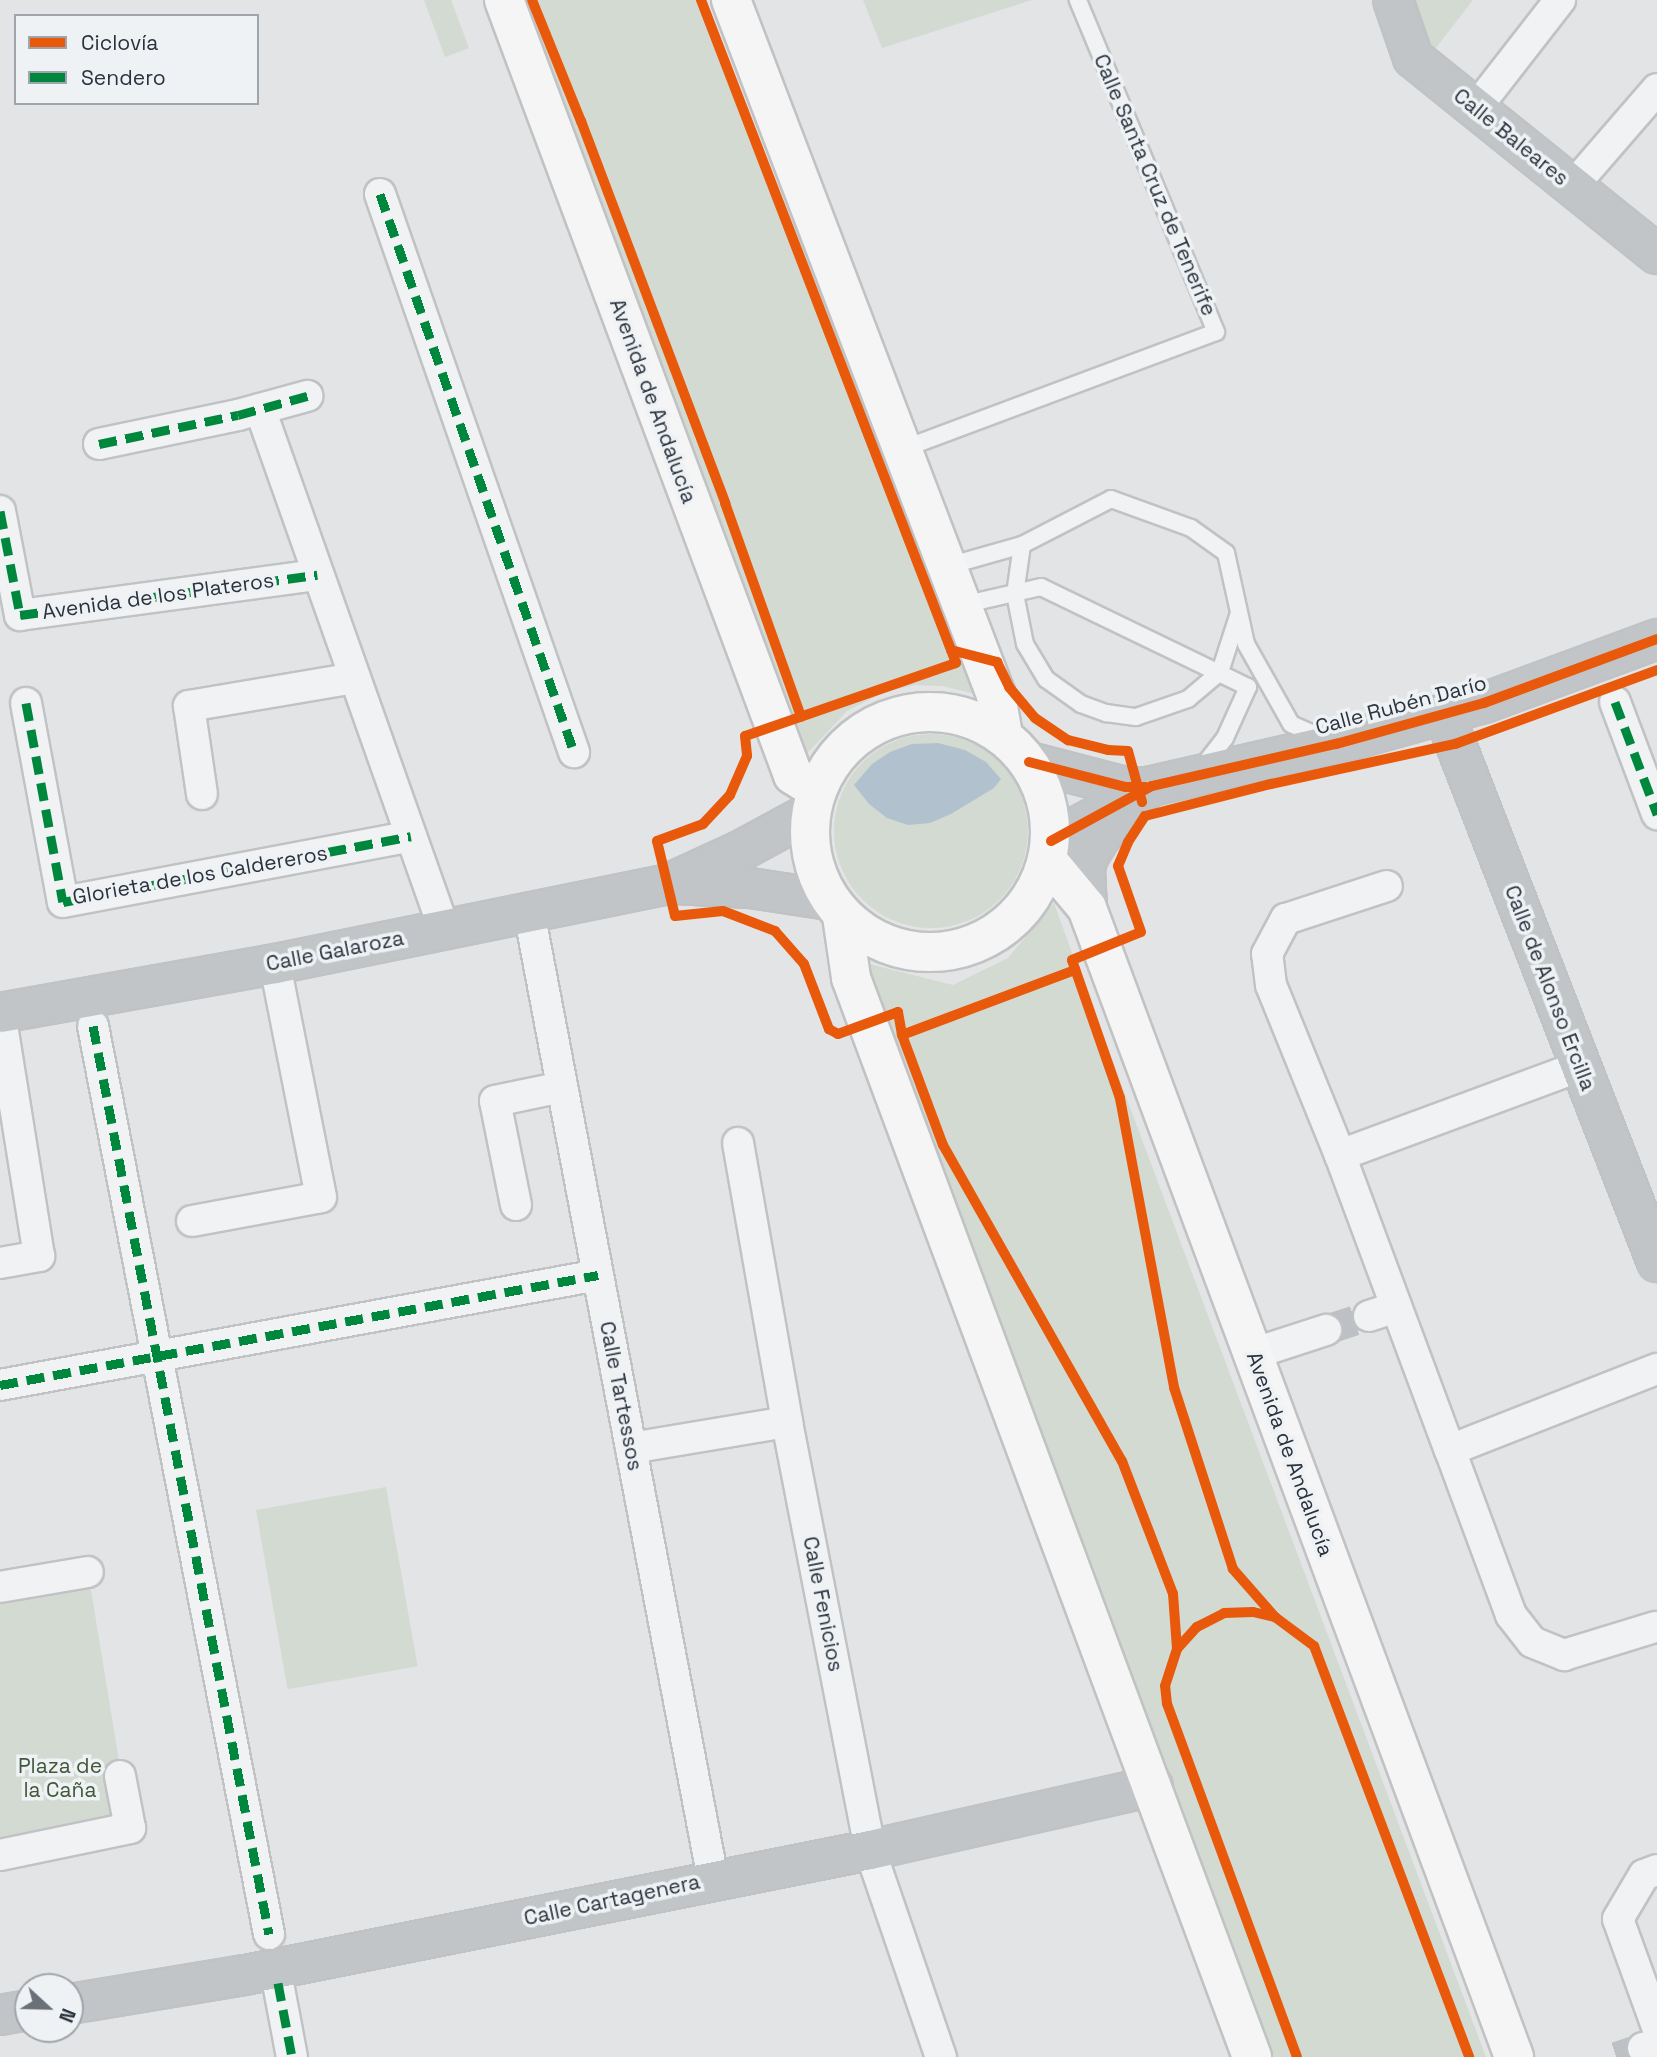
<!DOCTYPE html>
<meta charset="utf-8">
<style>
body{margin:0}
#map{position:relative;width:1657px;height:2057px;overflow:hidden;background:#e2e4e6;font-family:"Space Grotesk",sans-serif}
div>[style]{position:absolute}
.green>*{inset:0;background:#d3dad2;transform-origin:0 0}
.round{border-radius:50%}
.water>*{inset:0;background:#b2c1ce}
.street-tunnel>*{height:30px;margin-top:-15px;transform-origin:0;background:repeating-linear-gradient(90deg,#bdc0c4 0 30px,transparent 0 45px)}
.roads{filter:drop-shadow(2px 0 #c0c2c4) drop-shadow(-2px 0 #c0c2c4) drop-shadow(0 2px #c0c2c4) drop-shadow(0 -2px #c0c2c4)}
.lane>*{height:16px;margin:-8px;padding:0 8px;transform-origin:8px;border-radius:8px;background:#f0f2f3}
.street>*{height:30px;margin:-15px;padding:0 15px;transform-origin:15px;border-radius:15px;background:#f0f2f3}
.secondary>*{height:38px;margin:-19px;padding:0 19px;transform-origin:19px;border-radius:19px;background:#c2c5c8}
.primary>*{height:38px;margin:-19px;padding:0 19px;transform-origin:19px;border-radius:19px;background:#f5f5f6}
.primary>.ring{margin:-19px;padding:0;box-sizing:content-box;background:none;border:38px solid #f5f5f6;border-radius:50%}
.quiet>*{height:9px;margin-top:-4.5px;transform-origin:0;background:repeating-linear-gradient(90deg,#00873e 0 18px,transparent 0 27px)}
.cycleway>*{height:10px;margin:-5px;padding:0 5px;transform-origin:5px;border-radius:5px;background:#e8590c}
span{translate:-50% -50%;white-space:nowrap;text-align:center;line-height:1.15;-webkit-text-stroke:7px #eff2f5;paint-order:stroke}
.street-label{font-size:21px;color:#2a323d}
.park-label{font-size:21px;color:#405839}
.legend{position:absolute;left:14px;top:14px;width:245px;height:91px;box-sizing:border-box;background:#eff2f5;border:2px solid #a0a5ab;margin:0;padding:9px 12px;list-style:none;font-size:21px;color:#2a323d}
.legend li{display:flex;align-items:center;gap:14px;height:35px}
.legend b{width:35px;border:2px solid #a0a5ab}
.north{position:absolute;left:14px;top:1973px;width:70px;height:70px;box-sizing:border-box;background:#eff2f5;border:2px solid #a0a5ab;border-radius:50%;rotate:112deg;font-size:19px;font-weight:700;line-height:28px;text-align:center;color:#2a323d}
.north::after{content:'';display:block;margin:auto;width:24px;height:32px;background:#6a7078;clip-path:polygon(50% 0,100% 100%,50% 72%,0 100%)}
</style>
<div id="map">
<div class="green">
<div style="clip-path:polygon(424px 0,451px 0,469px 48px,445px 57px)"></div>
<div style="clip-path:polygon(516px 0,703px 0,984px 696px,942px 686px,915px 685px,884px 692px,847px 711px,799px 762px)"></div>
<div style="clip-path:polygon(863px 0,1032px 0,882px 48px)"></div>
<div style="clip-path:polygon(1407px 0,1473px 0,1435px 49px,1420px 38px)"></div>
<div class="round" style="left:834px;top:734px;width:194px;height:194px"></div>
<div style="clip-path:polygon(1054px 903px,1071px 950px,1486px 2057px,1273px 2057px,865px 963px,953px 985px,1008px 958px)"></div>
<div style="left:386px;top:1487px;width:182px;height:132px;rotate:80deg"></div>
<div style="clip-path:polygon(88px 1572px,130px 1828px,0 1855px,0 1587px)"></div>
</div>
<div class="water">
<div style="clip-path:polygon(938px 743px,965px 750px,986px 762px,1001px 779px,994px 788px,951px 814px,930px 823px,908px 825px,887px 818px,869px 804px,854px 785px,872px 764px,890px 752px,912px 744px)"></div>
</div>
<div class="street-tunnel">
<div style="left:1326px;top:1330px;width:45px;rotate:-18deg"></div>
<div style="left:1616px;top:2057px;width:28px;rotate:-18deg"></div>
</div>
<div class="roads">
<div class="lane">
<div style="left:903px;top:449px;width:334px;rotate:-20.5deg"></div>
<div style="left:1216px;top:332px;width:360px;rotate:-112.6deg"></div>
<div style="left:1022px;top:545px;width:49px;rotate:98.1deg"></div>
<div style="left:1015px;top:594px;width:51px;rotate:78.7deg"></div>
<div style="left:1025px;top:644px;width:41px;rotate:59deg"></div>
<div style="left:1046px;top:679px;width:43px;rotate:35.5deg"></div>
<div style="left:1081px;top:704px;width:27px;rotate:20deg"></div>
<div style="left:1106px;top:713px;width:30px;rotate:8deg"></div>
<div style="left:1136px;top:717px;width:55px;rotate:-19.1deg"></div>
<div style="left:1188px;top:699px;width:42px;rotate:-40.2deg"></div>
<div style="left:1220px;top:672px;width:59px;rotate:-72.2deg"></div>
<div style="left:948px;top:566px;width:77px;rotate:-15.8deg"></div>
<div style="left:1022px;top:545px;width:100px;rotate:-27.3deg"></div>
<div style="left:1111px;top:499px;width:85px;rotate:19.9deg"></div>
<div style="left:1191px;top:528px;width:43px;rotate:35.5deg"></div>
<div style="left:1226px;top:553px;width:93px;rotate:77.6deg"></div>
<div style="left:1246px;top:644px;width:92px;rotate:60.6deg"></div>
<div style="left:1291px;top:724px;width:36px;rotate:24deg"></div>
<div style="left:962px;top:605px;width:81px;rotate:-12.8deg"></div>
<div style="left:1041px;top:587px;width:230px;rotate:25.8deg"></div>
<div style="left:1248px;top:687px;width:56px;rotate:114.3deg"></div>
<div style="left:1225px;top:738px;width:37px;rotate:128deg"></div>
</div>
<div class="street">
<div style="left:1476px;top:108px;width:137px;rotate:-52.1deg"></div>
<div style="left:1573px;top:186px;width:128px;rotate:-49.1deg"></div>
<div style="left:380px;top:194px;width:591px;rotate:70.83deg"></div>
<div style="left:260px;top:409px;width:552px;rotate:70.51deg"></div>
<div style="left:99px;top:444px;width:142px;rotate:-11.8deg"></div>
<div style="left:238px;top:415px;width:72px;rotate:-15.4deg"></div>
<div style="left:0;top:511px;width:106px;rotate:79.1deg"></div>
<div style="left:20px;top:615px;width:300px;rotate:-7.7deg"></div>
<div style="left:1615px;top:702px;width:120px;rotate:69.4deg"></div>
<div style="left:26px;top:703px;width:202px;rotate:79.5deg"></div>
<div style="left:63px;top:902px;width:354px;rotate:-10.7deg"></div>
<div style="left:202px;top:794px;width:89px;rotate:-98.4deg"></div>
<div style="left:189px;top:706px;width:168px;rotate:-9.6deg"></div>
<div style="left:529px;top:912px;width:984px;rotate:79.23deg"></div>
<div style="left:93px;top:1026px;width:925px;rotate:79.03deg"></div>
<div style="left:1581px;top:1066px;width:257px;rotate:159.7deg"></div>
<div style="left:1340px;top:1155px;width:315px;rotate:69.6deg"></div>
<div style="left:1450px;top:1450px;width:222px;rotate:-21.4deg"></div>
<div style="left:738px;top:1143px;width:283px;rotate:80deg"></div>
<div style="left:787px;top:1422px;width:436px;rotate:79deg"></div>
<div style="left:870px;top:1850px;width:219px;rotate:71.1deg"></div>
<div style="left:1340px;top:1155px;width:183px;rotate:-112.1deg"></div>
<div style="left:1271px;top:985px;width:31px;rotate:-97deg"></div>
<div style="left:1267px;top:954px;width:40px;rotate:-62deg"></div>
<div style="left:1286px;top:919px;width:106px;rotate:-18.1deg"></div>
<div style="left:516px;top:1205px;width:106px;rotate:-101.4deg"></div>
<div style="left:495px;top:1101px;width:68px;rotate:-11.8deg"></div>
<div style="left:192px;top:1221px;width:131px;rotate:-10.5deg"></div>
<div style="left:321px;top:1197px;width:237px;rotate:-101.2deg"></div>
<div style="left:0;top:1263px;width:40px;rotate:-10deg"></div>
<div style="left:39px;top:1256px;width:246px;rotate:-99.1deg"></div>
<div style="left:1369px;top:1316px;width:28px;rotate:-18deg"></div>
<div style="left:1252px;top:1354px;width:78px;rotate:-18deg"></div>
<div style="left:0;top:1385px;width:608px;rotate:-10.42deg"></div>
<div style="left:631px;top:1448px;width:158px;rotate:-9.5deg"></div>
<div style="left:1450px;top:1450px;width:176px;rotate:69.7deg"></div>
<div style="left:1511px;top:1615px;width:34px;rotate:52deg"></div>
<div style="left:1532px;top:1642px;width:35px;rotate:22deg"></div>
<div style="left:1564px;top:1655px;width:95px;rotate:-17.1deg"></div>
<div style="left:0;top:1587px;width:89px;rotate:-9.7deg"></div>
<div style="left:0;top:1855px;width:133px;rotate:-11.7deg"></div>
<div style="left:130px;top:1828px;width:53px;rotate:-100.9deg"></div>
<div style="left:1657px;top:1870px;width:14px;rotate:159deg"></div>
<div style="left:1644px;top:1875px;width:51px;rotate:120.6deg"></div>
<div style="left:1618px;top:1919px;width:115px;rotate:70.1deg"></div>
<div style="left:278px;top:1983px;width:75px;rotate:79.3deg"></div>
<div style="left:1643px;top:2048px;width:14px;rotate:-12deg"></div>
</div>
<div class="secondary">
<div style="left:1393px;top:0;width:61px;rotate:71deg"></div>
<div style="left:1413px;top:58px;width:313px;rotate:38.8deg"></div>
<div style="left:1444px;top:714px;width:588px;rotate:68.76deg"></div>
<div style="left:1029px;top:762px;width:100px;rotate:14.5deg"></div>
<div style="left:1126px;top:787px;width:23px"></div>
<div style="left:1051px;top:841px;width:115px;rotate:-28.6deg"></div>
<div style="left:1152px;top:786px;width:189px;rotate:-12.9deg"></div>
<div style="left:1336px;top:744px;width:154px;rotate:-15.5deg"></div>
<div style="left:1484px;top:703px;width:184px;rotate:-20.3deg"></div>
<div style="left:674px;top:884px;width:76px;rotate:3deg"></div>
<div style="left:750px;top:888px;width:80px;rotate:8.6deg"></div>
<div style="left:1087px;top:908px;width:39px;rotate:-93deg"></div>
<div style="left:1085px;top:869px;width:12px;rotate:-76deg"></div>
<div style="left:1088px;top:857px;width:26px;rotate:-58deg"></div>
<div style="left:1102px;top:835px;width:37px;rotate:-43deg"></div>
<div style="left:0;top:1013px;width:279px;rotate:-10.1deg"></div>
<div style="left:275px;top:964px;width:401px;rotate:-11.5deg"></div>
<div style="left:668px;top:884px;width:79px;rotate:-24.6deg"></div>
<div style="left:740px;top:851px;width:80px;rotate:-28.5deg"></div>
<div style="left:70px;top:2004px;width:177px;rotate:-9.4deg"></div>
<div style="left:245px;top:1975px;width:637px;rotate:-11.31deg"></div>
<div style="left:870px;top:1850px;width:290px;rotate:-12.7deg"></div>
<div style="left:0;top:2015px;width:28px;rotate:-10deg"></div>
</div>
<div class="primary">
<div style="left:504px;top:0;width:827px;rotate:69.55deg"></div>
<div style="left:793px;top:775px;width:28px;rotate:32deg"></div>
<div style="left:731px;top:0;width:744px;rotate:69.13deg"></div>
<div style="left:996px;top:695px;width:41px;rotate:80.1deg"></div>
<div class="ring" style="left:810px;top:712px;width:202px;height:202px"></div>
<div style="left:1048px;top:861px;width:61px;rotate:50.3deg"></div>
<div style="left:1087px;top:908px;width:1226px;rotate:69.61deg"></div>
<div style="left:842px;top:916px;width:63px;rotate:81.7deg"></div>
<div style="left:851px;top:978px;width:1151px;rotate:69.61deg"></div>
</div>
</div>
<div class="quiet">
<div style="left:380px;top:194px;width:591px;rotate:70.83deg"></div>
<div style="left:99px;top:444px;width:142px;rotate:-11.8deg"></div>
<div style="left:238px;top:415px;width:72px;rotate:-15.4deg"></div>
<div style="left:0;top:511px;width:106px;rotate:79.1deg"></div>
<div style="left:20px;top:615px;width:300px;rotate:-7.7deg"></div>
<div style="left:1615px;top:702px;width:120px;rotate:69.4deg"></div>
<div style="left:26px;top:703px;width:202px;rotate:79.5deg"></div>
<div style="left:63px;top:902px;width:354px;rotate:-10.7deg"></div>
<div style="left:93px;top:1026px;width:925px;rotate:79.03deg"></div>
<div style="left:0;top:1385px;width:608px;rotate:-10.42deg"></div>
<div style="left:278px;top:1983px;width:75px;rotate:79.3deg"></div>
</div>
<div class="cycleway">
<div style="left:532px;top:0;width:131px;rotate:68deg"></div>
<div style="left:581px;top:121px;width:408px;rotate:69.3deg"></div>
<div style="left:725px;top:503px;width:227px;rotate:70.4deg"></div>
<div style="left:701px;top:0;width:710px;rotate:68.96deg"></div>
<div style="left:956px;top:663px;width:223px;rotate:160.9deg"></div>
<div style="left:745px;top:736px;width:20px;rotate:84deg"></div>
<div style="left:747px;top:756px;width:43px;rotate:113.6deg"></div>
<div style="left:730px;top:795px;width:40px;rotate:133deg"></div>
<div style="left:703px;top:824px;width:49px;rotate:159.7deg"></div>
<div style="left:657px;top:841px;width:77px;rotate:76.5deg"></div>
<div style="left:675px;top:916px;width:48px;rotate:-5.9deg"></div>
<div style="left:723px;top:911px;width:56px;rotate:21deg"></div>
<div style="left:775px;top:931px;width:44px;rotate:48.7deg"></div>
<div style="left:804px;top:964px;width:70px;rotate:69deg"></div>
<div style="left:829px;top:1029px;width:10px;rotate:29deg"></div>
<div style="left:838px;top:1034px;width:64px;rotate:-20.1deg"></div>
<div style="left:898px;top:1012px;width:23px;rotate:80deg"></div>
<div style="left:902px;top:1035px;width:117px;rotate:69.6deg"></div>
<div style="left:943px;top:1145px;width:363px;rotate:60.5deg"></div>
<div style="left:1122px;top:1461px;width:142px;rotate:69deg"></div>
<div style="left:1173px;top:1594px;width:55px;rotate:85.8deg"></div>
<div style="left:951px;top:650px;width:48px;rotate:14.6deg"></div>
<div style="left:997px;top:662px;width:28px;rotate:64deg"></div>
<div style="left:1009px;top:687px;width:40px;rotate:50deg"></div>
<div style="left:1035px;top:718px;width:40px;rotate:34deg"></div>
<div style="left:1068px;top:740px;width:41px;rotate:14deg"></div>
<div style="left:1108px;top:750px;width:20px;rotate:3deg"></div>
<div style="left:1128px;top:751px;width:53px;rotate:74.6deg"></div>
<div style="left:1029px;top:762px;width:100px;rotate:14.5deg"></div>
<div style="left:1126px;top:787px;width:19px"></div>
<div style="left:1051px;top:841px;width:115px;rotate:-28.6deg"></div>
<div style="left:1152px;top:786px;width:189px;rotate:-12.9deg"></div>
<div style="left:1336px;top:744px;width:154px;rotate:-15.5deg"></div>
<div style="left:1484px;top:703px;width:184px;rotate:-20.3deg"></div>
<div style="left:902px;top:1035px;width:185px;rotate:-20.6deg"></div>
<div style="left:1275px;top:1617px;width:64px;rotate:-131.2deg"></div>
<div style="left:1233px;top:1569px;width:191px;rotate:-108deg"></div>
<div style="left:1174px;top:1387px;width:294px;rotate:-100.6deg"></div>
<div style="left:1120px;top:1098px;width:146px;rotate:-109.2deg"></div>
<div style="left:1072px;top:960px;width:74px;rotate:-22.1deg"></div>
<div style="left:1141px;top:932px;width:70px;rotate:-109.2deg"></div>
<div style="left:1118px;top:866px;width:26px;rotate:-67deg"></div>
<div style="left:1128px;top:842px;width:31px;rotate:-57deg"></div>
<div style="left:1145px;top:816px;width:130px;rotate:-14.3deg"></div>
<div style="left:1271px;top:784px;width:188px;rotate:-12.3deg"></div>
<div style="left:1455px;top:744px;width:215px;rotate:-20.1deg"></div>
<div style="left:1297px;top:2057px;width:376px;rotate:-110.2deg"></div>
<div style="left:1167px;top:1704px;width:18px;rotate:-96deg"></div>
<div style="left:1165px;top:1686px;width:39px;rotate:-72deg"></div>
<div style="left:1177px;top:1649px;width:30px;rotate:-48deg"></div>
<div style="left:1197px;top:1627px;width:30px;rotate:-27deg"></div>
<div style="left:1224px;top:1613px;width:29px;rotate:-2deg"></div>
<div style="left:1253px;top:1612px;width:23px;rotate:13deg"></div>
<div style="left:1275px;top:1617px;width:49px;rotate:36.6deg"></div>
<div style="left:1314px;top:1646px;width:439px;rotate:69.3deg"></div>
</div>
<div class="street-label">
<span style="left:1511px;top:137px;rotate:39deg">Calle Baleares</span>
<span style="left:1155px;top:185px;rotate:67deg">Calle Santa Cruz de Tenerife</span>
<span style="left:653px;top:401px;rotate:70deg">Avenida de Andalucía</span>
<span style="left:158px;top:596px;rotate:-8deg">Avenida de los Plateros</span>
<span style="left:1401px;top:705px;rotate:-15deg">Calle Rubén Darío</span>
<span style="left:200px;top:875px;rotate:-10deg">Glorieta de los Caldereros</span>
<span style="left:335px;top:951px;rotate:-11deg">Calle Galaroza</span>
<span style="left:1550px;top:988px;rotate:69deg">Calle de Alonso Ercilla</span>
<span style="left:621px;top:1396px;rotate:79deg">Calle Tartessos</span>
<span style="left:1290px;top:1454px;rotate:70deg">Avenida de Andalucía</span>
<span style="left:823px;top:1604px;rotate:79deg">Calle Fenicios</span>
<span style="left:612px;top:1900px;rotate:-12deg">Calle Cartagenera</span>
</div>
<div class="park-label">
<span style="left:60px;top:1778px">Plaza de<br>la Caña</span>
</div>
<ul class="legend">
<li><b style="height:9px;background:#e8590c"></b>Ciclovía</li>
<li><b style="height:9px;background:#00873e"></b>Sendero</li>
</ul>
<div class="north">N</div>
</div>
